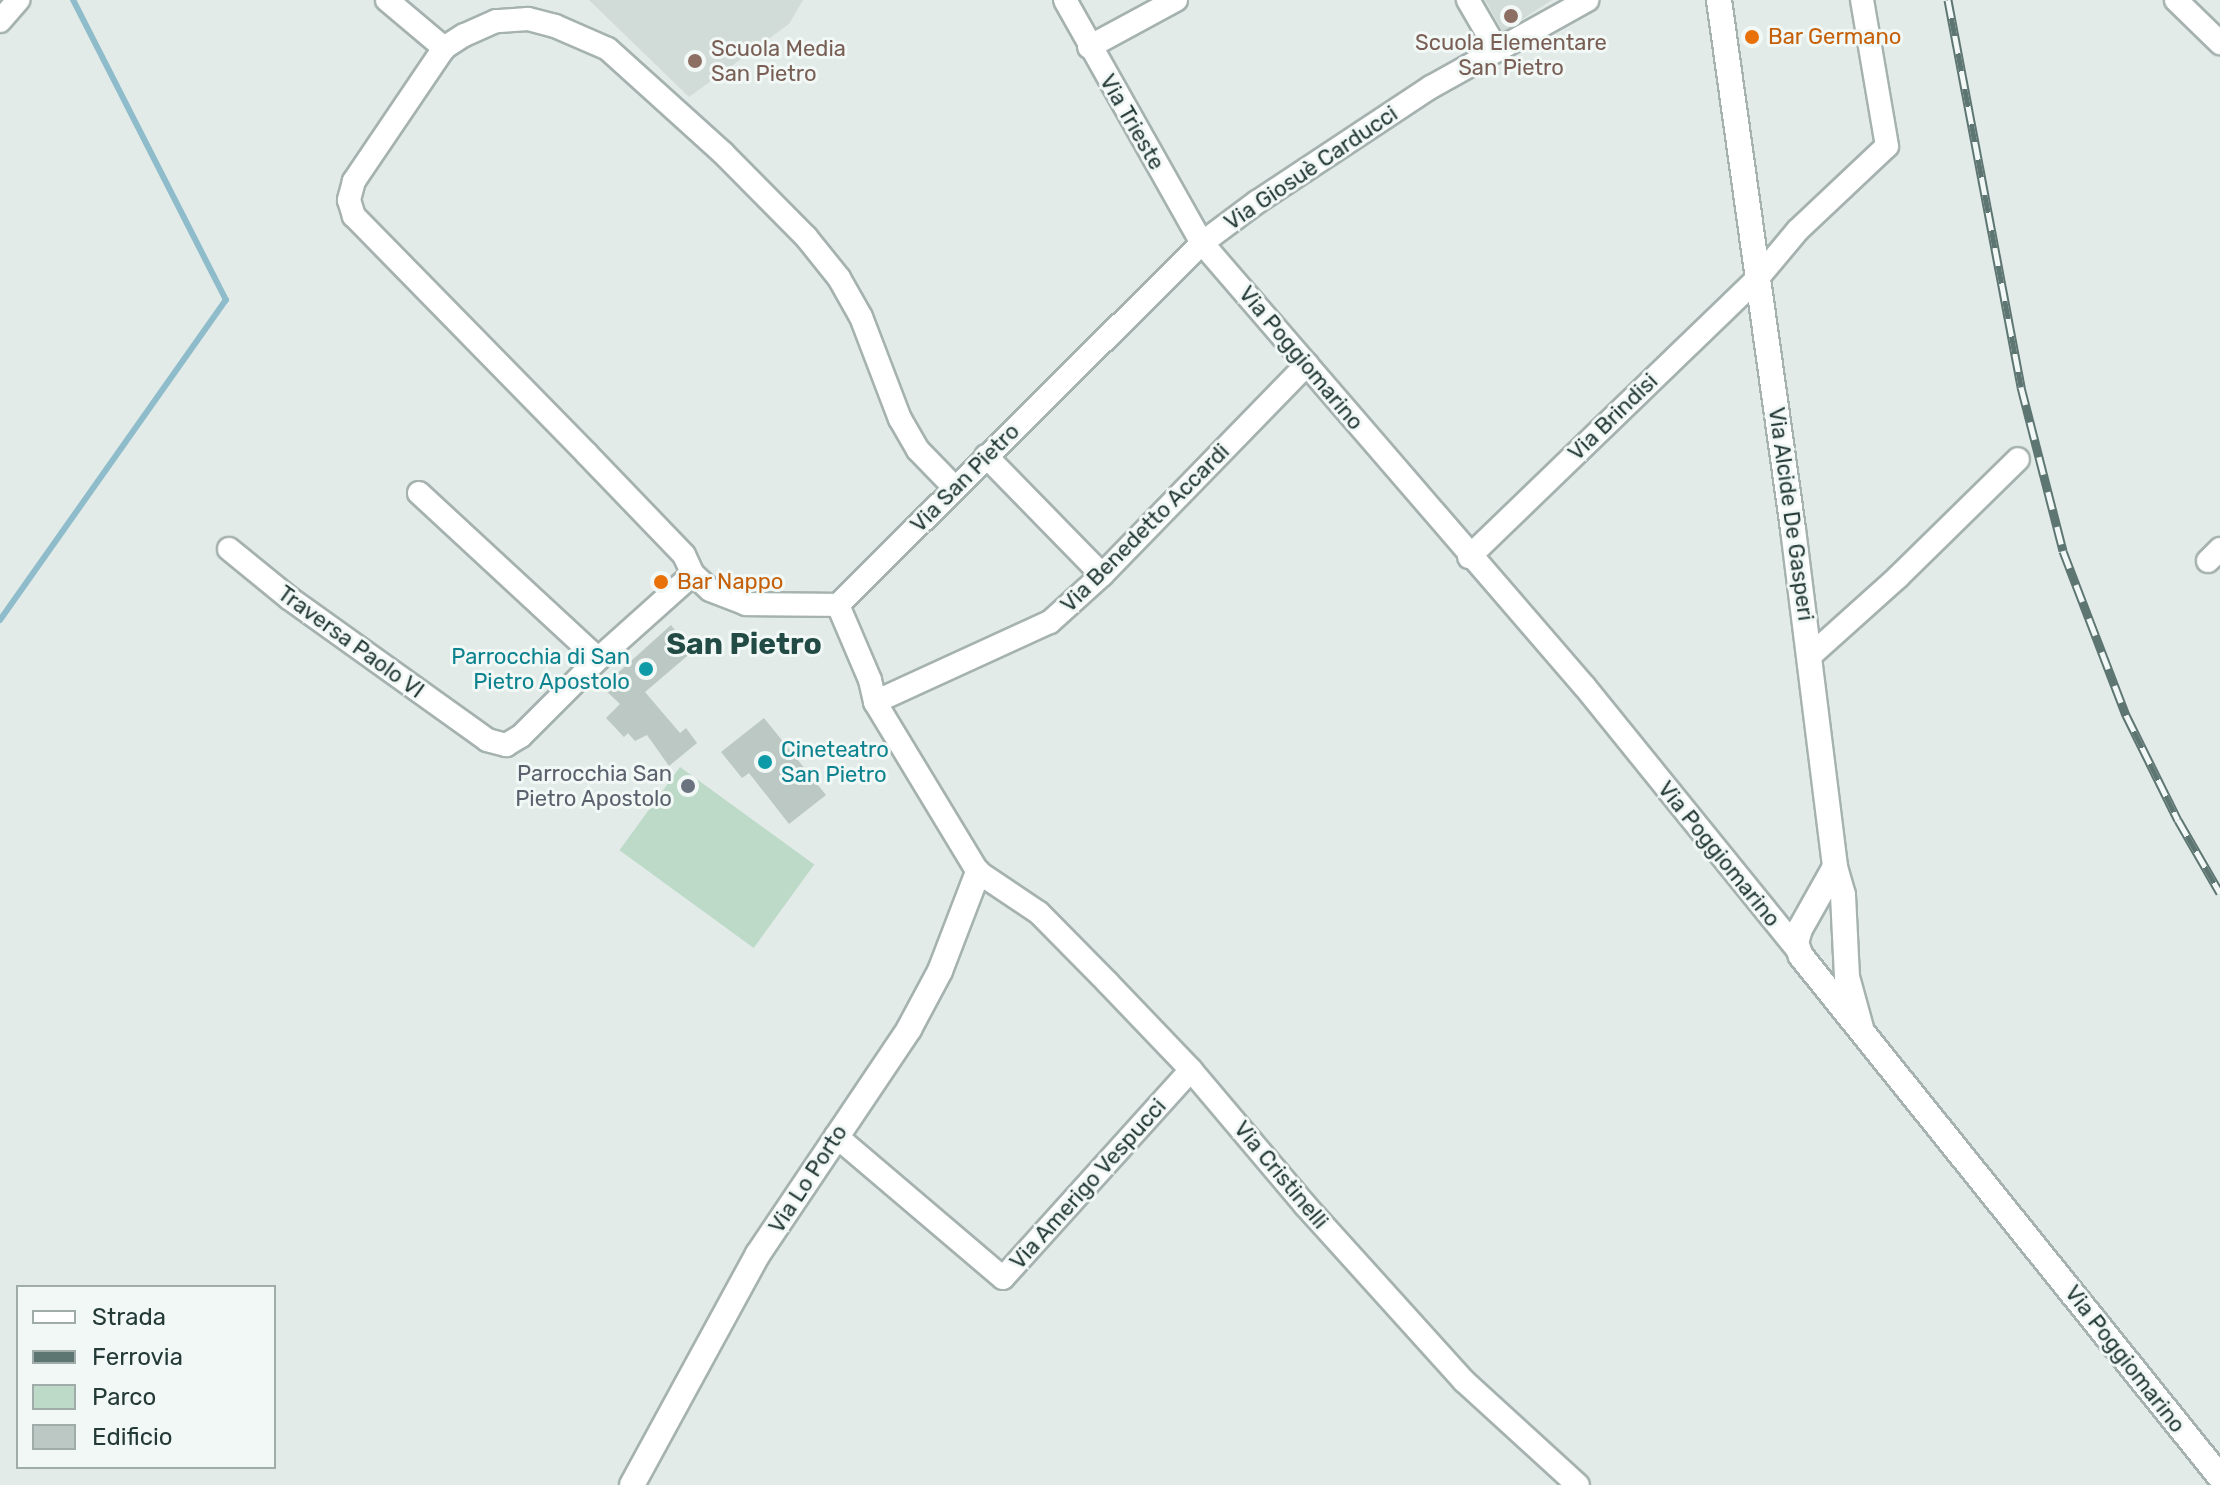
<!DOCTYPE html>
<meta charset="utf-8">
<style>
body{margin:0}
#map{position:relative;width:2220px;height:1485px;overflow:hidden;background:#e2ebe8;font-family:Rubik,sans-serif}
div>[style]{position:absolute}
.built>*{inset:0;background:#d1dbd7}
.green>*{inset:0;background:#bddac8;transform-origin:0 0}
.stream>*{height:6px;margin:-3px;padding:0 3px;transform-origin:3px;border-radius:3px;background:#8fbccb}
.building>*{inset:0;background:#bbc8c4}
.roads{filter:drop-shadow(2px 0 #a5b2af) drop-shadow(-2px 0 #a5b2af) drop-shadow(0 2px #a5b2af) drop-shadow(0 -2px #a5b2af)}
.minor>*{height:22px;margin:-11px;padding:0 11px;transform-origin:11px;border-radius:11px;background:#fff}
.tertiary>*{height:24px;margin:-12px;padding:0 12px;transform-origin:12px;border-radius:12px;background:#fff}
.secondary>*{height:24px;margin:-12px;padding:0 12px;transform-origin:12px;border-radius:12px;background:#fff}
.rail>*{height:9px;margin-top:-4.5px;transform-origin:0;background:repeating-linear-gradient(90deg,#f2f8f6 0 18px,#5e7672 0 36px);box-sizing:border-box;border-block:2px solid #5e7672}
.dots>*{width:22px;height:22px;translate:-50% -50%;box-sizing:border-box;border:4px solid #f2f8f6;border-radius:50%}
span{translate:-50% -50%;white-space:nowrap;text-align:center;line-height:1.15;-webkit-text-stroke:6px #f2f8f6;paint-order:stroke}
.food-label{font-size:22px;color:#c56008}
.left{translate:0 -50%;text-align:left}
.education-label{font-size:22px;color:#785e54}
.street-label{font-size:22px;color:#243a37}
.culture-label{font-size:22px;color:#0d838f}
.right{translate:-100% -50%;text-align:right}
.worship-label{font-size:22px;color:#5b616d}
.district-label{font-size:30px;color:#224b45;font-weight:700}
.legend{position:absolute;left:16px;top:1285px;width:260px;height:184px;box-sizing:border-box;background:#f2f8f6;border:2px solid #a0acaa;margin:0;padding:10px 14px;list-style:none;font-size:24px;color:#243a37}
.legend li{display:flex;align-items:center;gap:16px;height:40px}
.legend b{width:40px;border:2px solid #a0acaa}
</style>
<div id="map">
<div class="built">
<div style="clip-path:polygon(589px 0,803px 0,789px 24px,689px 97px)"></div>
<div style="clip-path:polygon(1485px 0,1552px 0,1503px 32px)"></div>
</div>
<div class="green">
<div style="left:680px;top:767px;width:166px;height:103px;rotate:36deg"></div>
</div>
<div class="stream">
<div style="left:0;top:620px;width:392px;rotate:-54.8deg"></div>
<div style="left:226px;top:300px;width:337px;rotate:-117deg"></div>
</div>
<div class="building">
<div style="clip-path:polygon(671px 625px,692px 652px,645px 692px,680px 733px,686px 728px,697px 743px,669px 766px,647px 735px,635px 741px,628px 733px,624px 737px,606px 718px,620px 704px,602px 687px)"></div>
<div style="clip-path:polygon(764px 718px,826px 795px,789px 824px,749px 773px,742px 778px,721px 752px)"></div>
</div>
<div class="roads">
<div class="minor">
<div style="left:387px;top:0;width:75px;rotate:40.1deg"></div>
<div style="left:1065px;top:0;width:279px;rotate:60.6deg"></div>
<div style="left:1202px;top:243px;width:586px;rotate:49.22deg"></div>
<div style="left:1585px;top:687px;width:338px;rotate:51deg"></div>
<div style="left:1468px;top:0;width:58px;rotate:59.9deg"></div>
<div style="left:2176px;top:0;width:62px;rotate:44.3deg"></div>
<div style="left:0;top:21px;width:28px;rotate:-49deg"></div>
<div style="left:1089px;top:47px;width:99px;rotate:-28.4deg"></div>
<div style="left:986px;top:456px;width:166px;rotate:45.7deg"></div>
<div style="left:955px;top:488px;width:53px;rotate:-134.2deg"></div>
<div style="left:918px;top:450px;width:36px;rotate:-120deg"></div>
<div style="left:900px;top:419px;width:109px;rotate:-110.9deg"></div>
<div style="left:861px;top:317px;width:45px;rotate:-119.4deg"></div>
<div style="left:839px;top:278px;width:53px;rotate:-128.8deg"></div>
<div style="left:806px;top:237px;width:118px;rotate:-134.7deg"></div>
<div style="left:723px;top:153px;width:155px;rotate:-137.9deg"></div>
<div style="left:608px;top:49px;width:58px;rotate:-156.5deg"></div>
<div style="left:555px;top:26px;width:28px;rotate:-165deg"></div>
<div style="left:528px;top:19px;width:32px;rotate:176deg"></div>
<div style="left:496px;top:21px;width:35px;rotate:156deg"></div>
<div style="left:464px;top:35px;width:24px;rotate:147deg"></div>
<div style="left:444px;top:48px;width:161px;rotate:124.1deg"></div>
<div style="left:354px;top:181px;width:20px;rotate:105deg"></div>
<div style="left:349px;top:200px;width:17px;rotate:73deg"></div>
<div style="left:354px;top:216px;width:332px;rotate:45.6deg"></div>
<div style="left:586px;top:453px;width:141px;rotate:46.1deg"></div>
<div style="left:684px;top:555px;width:21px;rotate:65deg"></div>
<div style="left:693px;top:574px;width:23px;rotate:43deg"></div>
<div style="left:710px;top:590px;width:39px;rotate:21deg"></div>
<div style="left:746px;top:604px;width:92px;rotate:0.6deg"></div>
<div style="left:838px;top:605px;width:513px;rotate:-44.84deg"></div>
<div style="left:1202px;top:243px;width:69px;rotate:-36.7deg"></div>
<div style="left:1257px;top:202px;width:209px;rotate:-33.5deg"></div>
<div style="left:1431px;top:87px;width:179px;rotate:-29.1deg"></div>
<div style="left:419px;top:493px;width:244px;rotate:42.8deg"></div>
<div style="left:229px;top:549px;width:77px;rotate:39.2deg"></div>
<div style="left:289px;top:598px;width:244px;rotate:35.6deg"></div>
<div style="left:487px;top:740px;width:20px;rotate:15deg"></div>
<div style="left:506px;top:745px;width:17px;rotate:-31deg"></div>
<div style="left:521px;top:736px;width:109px;rotate:-45deg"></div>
<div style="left:598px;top:659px;width:127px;rotate:-41.8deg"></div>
<div style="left:1469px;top:557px;width:400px;rotate:-44deg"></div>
<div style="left:1757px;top:279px;width:64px;rotate:-50.1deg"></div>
<div style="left:1798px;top:230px;width:122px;rotate:-43.3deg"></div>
<div style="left:1887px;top:146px;width:148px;rotate:-99.7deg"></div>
<div style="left:2208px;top:561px;width:17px;rotate:-45deg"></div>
<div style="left:838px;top:605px;width:82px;rotate:66.9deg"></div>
<div style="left:870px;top:680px;width:23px;rotate:77deg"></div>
<div style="left:875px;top:702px;width:199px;rotate:58.8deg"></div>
<div style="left:978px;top:872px;width:73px;rotate:33.9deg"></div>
<div style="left:1039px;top:913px;width:98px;rotate:45.4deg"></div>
<div style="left:1108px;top:983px;width:120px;rotate:46.3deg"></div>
<div style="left:1191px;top:1070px;width:177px;rotate:49.8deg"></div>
<div style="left:1305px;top:1205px;width:237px;rotate:47.9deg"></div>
<div style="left:1464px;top:1381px;width:154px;rotate:42.4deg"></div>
<div style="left:1810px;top:656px;width:118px;rotate:-41.9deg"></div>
<div style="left:1898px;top:577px;width:168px;rotate:-44.5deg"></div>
<div style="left:875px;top:702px;width:192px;rotate:-24.6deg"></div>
<div style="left:1050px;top:622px;width:70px;rotate:-42.1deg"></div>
<div style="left:1102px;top:575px;width:294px;rotate:-45.8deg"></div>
<div style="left:836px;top:1136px;width:219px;rotate:40.4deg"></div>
<div style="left:1003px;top:1278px;width:280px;rotate:-47.9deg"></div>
</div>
<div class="tertiary">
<div style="left:632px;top:1485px;width:263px;rotate:-61.4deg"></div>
<div style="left:758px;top:1254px;width:271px;rotate:-56.1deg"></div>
<div style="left:909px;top:1029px;width:66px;rotate:-61.9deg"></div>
<div style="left:940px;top:971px;width:106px;rotate:-69deg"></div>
</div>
<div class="secondary">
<div style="left:1719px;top:0;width:534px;rotate:82.04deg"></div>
<div style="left:1793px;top:529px;width:341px;rotate:82.9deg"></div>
<div style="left:1835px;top:867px;width:29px;rotate:74deg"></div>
<div style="left:1843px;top:895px;width:82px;rotate:87.2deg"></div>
<div style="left:1847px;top:977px;width:53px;rotate:74.6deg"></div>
<div style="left:1835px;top:867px;width:71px;rotate:119.4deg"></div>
<div style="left:1800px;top:929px;width:15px;rotate:106deg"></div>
<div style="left:1796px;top:943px;width:14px;rotate:69deg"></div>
<div style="left:1801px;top:956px;width:669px;rotate:51.19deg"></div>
</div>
</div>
<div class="rail">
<div style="left:1948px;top:0;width:394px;rotate:79.3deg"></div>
<div style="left:2021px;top:387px;width:169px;rotate:75.6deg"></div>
<div style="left:2063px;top:551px;width:176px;rotate:69deg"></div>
<div style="left:2126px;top:715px;width:117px;rotate:63.7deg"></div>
<div style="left:2178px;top:820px;width:84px;rotate:60.1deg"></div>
</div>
<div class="dots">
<div style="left:1511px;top:16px;background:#8d6e63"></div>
<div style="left:1752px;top:37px;background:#e8710a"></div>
<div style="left:695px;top:61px;background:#8d6e63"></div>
<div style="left:661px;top:582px;background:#e8710a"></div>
<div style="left:646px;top:669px;background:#0f9aa8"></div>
<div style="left:765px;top:762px;background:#0f9aa8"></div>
<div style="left:688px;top:786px;background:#6b7280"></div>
</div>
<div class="food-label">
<span class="left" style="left:1768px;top:37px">Bar Germano</span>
<span class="left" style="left:677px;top:582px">Bar Nappo</span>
</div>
<div class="education-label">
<span style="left:1511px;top:55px">Scuola Elementare<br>San Pietro</span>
<span class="left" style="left:711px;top:61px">Scuola Media<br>San Pietro</span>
</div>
<div class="street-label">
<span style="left:1132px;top:122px;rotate:60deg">Via Trieste</span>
<span style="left:1311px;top:168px;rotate:-34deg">Via Giosuè Carducci</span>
<span style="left:1301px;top:358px;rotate:50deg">Via Poggiomarino</span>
<span style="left:1613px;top:417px;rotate:-44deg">Via Brindisi</span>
<span style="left:965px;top:478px;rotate:-45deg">Via San Pietro</span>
<span style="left:1791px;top:514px;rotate:82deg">Via Alcide De Gasperi</span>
<span style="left:1145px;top:528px;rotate:-45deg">Via Benedetto Accardi</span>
<span style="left:351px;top:642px;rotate:36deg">Traversa Paolo VI</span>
<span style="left:1719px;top:854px;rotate:51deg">Via Poggiomarino</span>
<span style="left:1281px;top:1175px;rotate:50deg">Via Cristinelli</span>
<span style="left:808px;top:1179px;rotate:-57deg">Via Lo Porto</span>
<span style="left:1088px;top:1184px;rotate:-48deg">Via Amerigo Vespucci</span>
<span style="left:2125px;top:1359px;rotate:52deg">Via Poggiomarino</span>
</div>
<div class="culture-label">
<span class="right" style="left:630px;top:669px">Parrocchia di San<br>Pietro Apostolo</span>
<span class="left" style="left:781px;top:762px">Cineteatro<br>San Pietro</span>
</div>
<div class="worship-label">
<span class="right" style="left:672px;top:786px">Parrocchia San<br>Pietro Apostolo</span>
</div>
<div class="district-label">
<span style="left:744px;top:644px">San Pietro</span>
</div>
<ul class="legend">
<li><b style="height:10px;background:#fff"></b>Strada</li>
<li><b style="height:10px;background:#5e7672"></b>Ferrovia</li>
<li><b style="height:22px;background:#bddac8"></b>Parco</li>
<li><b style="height:22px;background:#bbc8c4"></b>Edificio</li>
</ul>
</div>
